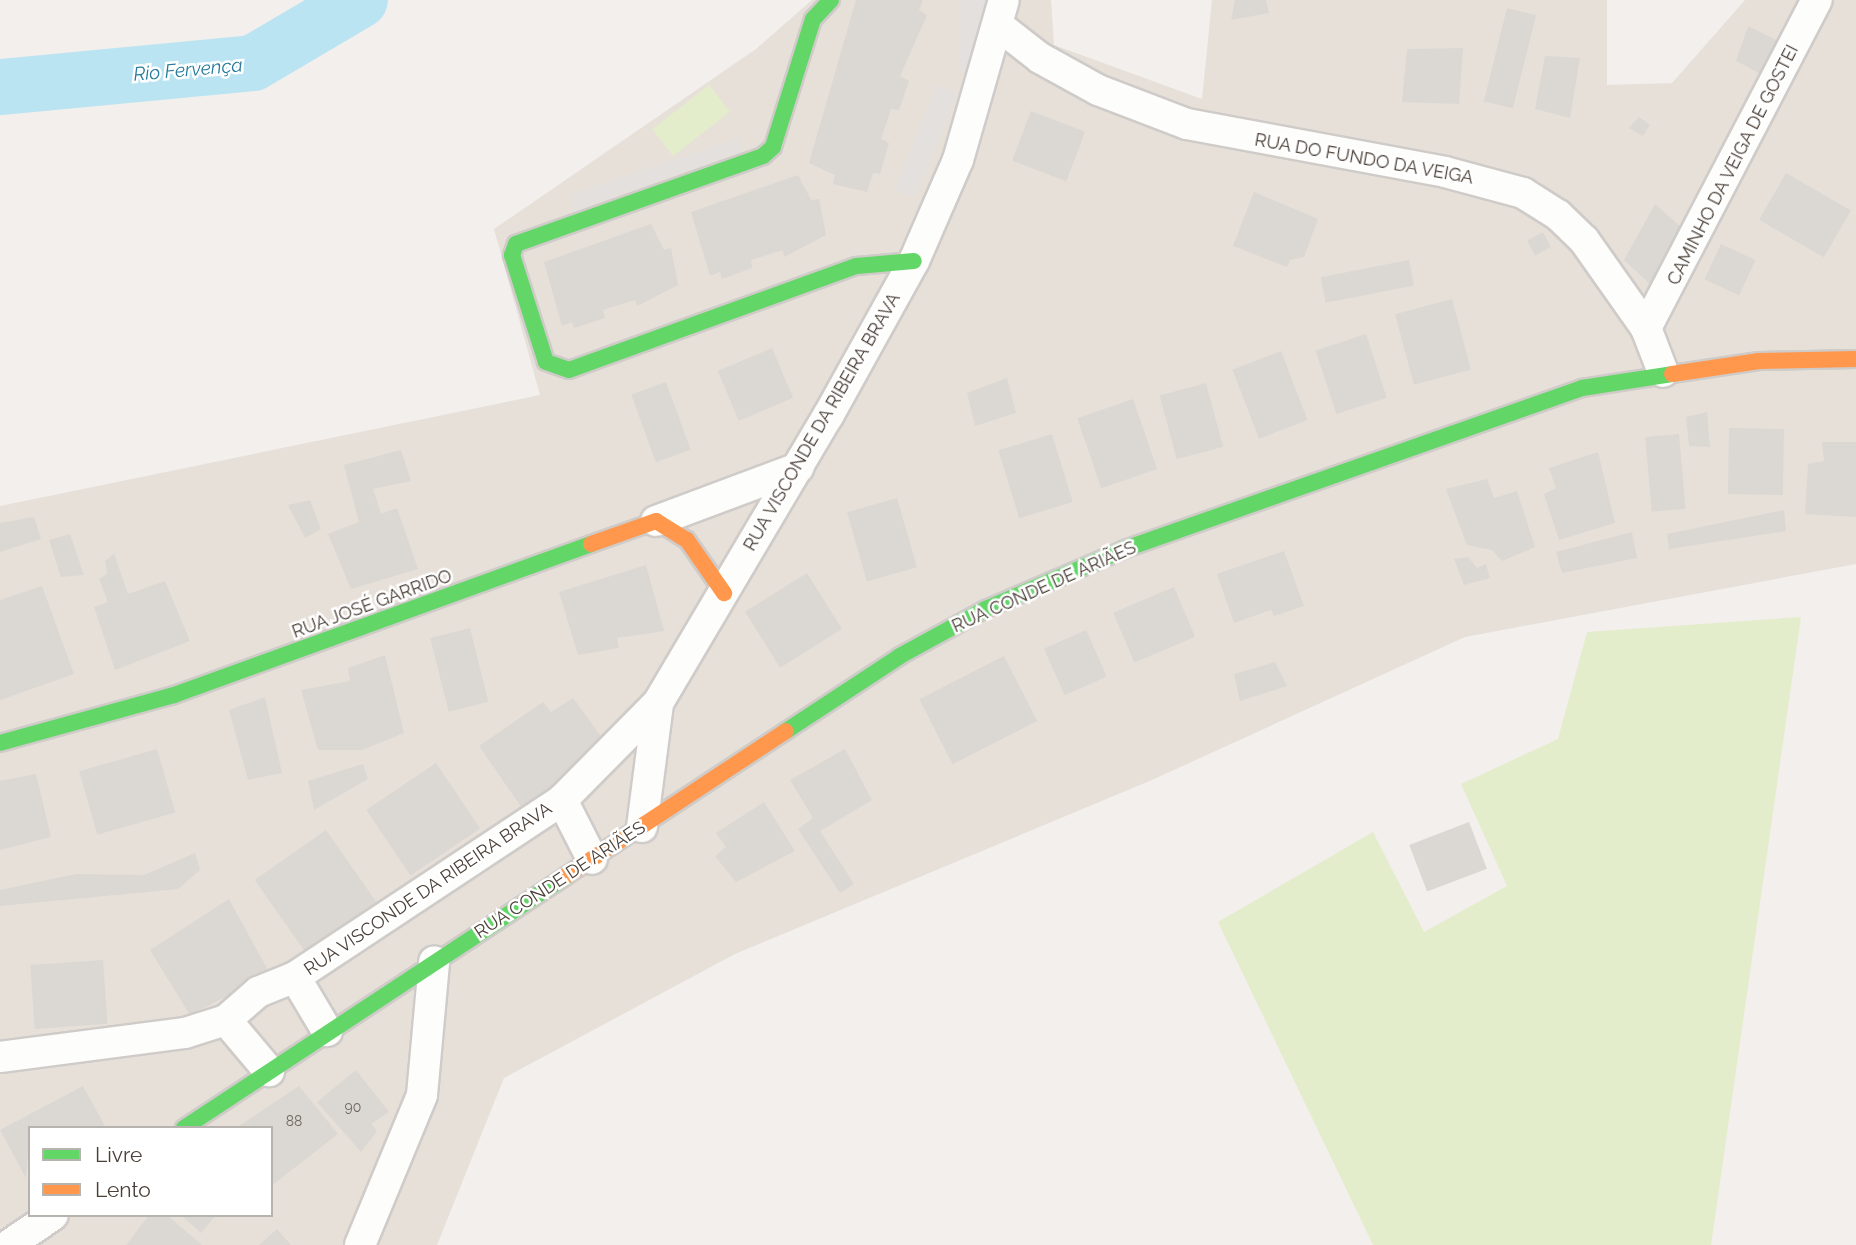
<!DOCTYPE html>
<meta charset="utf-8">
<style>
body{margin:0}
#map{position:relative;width:1856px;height:1245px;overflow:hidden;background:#f2efec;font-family:Raleway,sans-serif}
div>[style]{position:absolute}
.residential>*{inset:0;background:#e7e0d9}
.green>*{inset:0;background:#e4edcb;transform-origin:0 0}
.parking>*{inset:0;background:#e4e0dd;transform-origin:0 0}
.river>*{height:56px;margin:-28px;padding:0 28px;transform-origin:28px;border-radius:28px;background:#bbe4f2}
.building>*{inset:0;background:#dbd7d3;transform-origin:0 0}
.roads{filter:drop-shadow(2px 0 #cfcbc8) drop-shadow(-2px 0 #cfcbc8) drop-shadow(0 2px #cfcbc8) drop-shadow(0 -2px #cfcbc8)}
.street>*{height:30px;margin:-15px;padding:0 15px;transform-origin:15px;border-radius:15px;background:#fdfdfc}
.fast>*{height:16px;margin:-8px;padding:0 8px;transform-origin:8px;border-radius:8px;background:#63d668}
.slow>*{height:16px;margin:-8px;padding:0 8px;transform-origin:8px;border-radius:8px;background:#ff974d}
span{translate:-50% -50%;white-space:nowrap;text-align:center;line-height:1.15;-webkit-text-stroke:5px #fff;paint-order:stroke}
.number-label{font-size:14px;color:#706760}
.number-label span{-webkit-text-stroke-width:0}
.street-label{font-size:18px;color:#4a4037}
.water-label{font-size:19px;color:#247a9a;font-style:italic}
.legend{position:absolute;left:28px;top:1126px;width:245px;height:91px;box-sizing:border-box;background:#fff;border:2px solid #b7b3af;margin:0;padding:9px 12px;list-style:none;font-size:21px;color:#4a4037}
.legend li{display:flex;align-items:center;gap:14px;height:35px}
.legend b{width:35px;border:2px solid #b7b3af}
</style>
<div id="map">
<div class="residential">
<div style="clip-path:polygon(evenodd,812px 0,1051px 0,1054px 45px,1202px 99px,1212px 0,1607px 0,1607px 85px,1672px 83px,1745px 0,1856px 0,1856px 564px,1465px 637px,1152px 780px,735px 954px,504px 1078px,437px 1245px,0 1245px,0 506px,540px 395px,494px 229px,756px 49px,812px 0,30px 1128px,271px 1128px,271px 1215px,30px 1215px,30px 1128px)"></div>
</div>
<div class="green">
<div style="left:709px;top:85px;width:34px;height:72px;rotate:52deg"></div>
<div style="clip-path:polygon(1801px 617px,1711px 1245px,1373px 1245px,1218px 922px,1373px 832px,1424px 932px,1507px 886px,1461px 784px,1558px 739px,1587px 632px)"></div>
</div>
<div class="parking">
<div style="left:960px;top:0;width:25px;height:71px"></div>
<div style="left:937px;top:85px;width:22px;height:113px;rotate:22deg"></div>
<div style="clip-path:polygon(739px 138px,742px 151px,574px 211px,569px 195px)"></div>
</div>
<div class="river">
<div style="left:0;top:87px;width:254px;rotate:-5.4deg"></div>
<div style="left:253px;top:63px;width:124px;rotate:-30.5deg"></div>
</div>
<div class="building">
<div style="clip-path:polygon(856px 0,923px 0,919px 10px,927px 15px,900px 76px,909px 81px,899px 110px,891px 109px,881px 139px,889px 143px,880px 174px,873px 173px,867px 192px,833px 184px,835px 175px,809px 163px)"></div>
<div style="clip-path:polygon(1235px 0,1266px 0,1269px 13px,1231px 20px)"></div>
<div style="left:1507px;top:8px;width:30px;height:96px;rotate:14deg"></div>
<div style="clip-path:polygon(1748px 26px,1780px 42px,1767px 77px,1736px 61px)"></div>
<div style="clip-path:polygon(1463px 48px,1459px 104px,1402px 102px,1407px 49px)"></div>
<div style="clip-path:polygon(1545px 56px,1580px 58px,1570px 118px,1535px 109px)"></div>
<div style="left:1031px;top:111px;width:58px;height:53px;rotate:21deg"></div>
<div style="clip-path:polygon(1639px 117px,1650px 125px,1643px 136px,1629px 128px)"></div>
<div style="left:1786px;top:173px;width:75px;height:54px;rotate:30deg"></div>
<div style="clip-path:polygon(798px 175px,811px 200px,819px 199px,826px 235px,784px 257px,783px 250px,751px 260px,752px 268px,722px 279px,720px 272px,710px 276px,691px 212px)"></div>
<div style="clip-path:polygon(1254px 192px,1318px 219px,1304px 257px,1290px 260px,1287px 267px,1233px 246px)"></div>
<div style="clip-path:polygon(1655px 204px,1682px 228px,1651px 285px,1624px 260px)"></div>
<div style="clip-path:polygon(651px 224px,664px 250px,671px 248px,678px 285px,637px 306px,635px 300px,603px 310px,605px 318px,574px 328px,572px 322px,562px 326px,544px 262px)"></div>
<div style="left:1543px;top:232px;width:17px;height:18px;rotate:62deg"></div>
<div style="left:1721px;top:244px;width:38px;height:39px;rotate:25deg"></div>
<div style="left:1409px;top:260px;width:26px;height:90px;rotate:79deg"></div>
<div style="left:1452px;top:299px;width:73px;height:59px;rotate:75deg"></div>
<div style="left:1366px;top:334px;width:67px;height:53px;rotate:72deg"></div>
<div style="left:772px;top:348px;width:54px;height:59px;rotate:67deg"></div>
<div style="left:1281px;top:351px;width:74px;height:52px;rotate:69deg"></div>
<div style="clip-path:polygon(1007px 378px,1016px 413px,975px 426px,967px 393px)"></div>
<div style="left:666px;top:382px;width:72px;height:37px;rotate:70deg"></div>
<div style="left:1206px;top:383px;width:66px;height:48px;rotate:75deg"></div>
<div style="left:1133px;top:399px;width:74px;height:59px;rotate:71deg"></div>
<div style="clip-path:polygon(1707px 412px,1710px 447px,1689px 446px,1686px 417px)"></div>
<div style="left:1784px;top:429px;width:66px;height:55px;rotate:91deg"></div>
<div style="left:1052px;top:434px;width:71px;height:56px;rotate:73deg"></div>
<div style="left:1679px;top:434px;width:75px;height:34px;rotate:85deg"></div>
<div style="clip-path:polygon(1822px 442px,1856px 442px,1856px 517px,1805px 514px,1808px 464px,1824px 461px)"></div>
<div style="clip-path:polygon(401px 450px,411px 481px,373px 489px,381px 514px,397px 508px,418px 569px,351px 589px,328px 534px,359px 522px,344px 465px)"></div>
<div style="clip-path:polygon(1598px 452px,1615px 523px,1559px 540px,1544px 494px,1556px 488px,1549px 468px)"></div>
<div style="clip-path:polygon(1487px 479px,1494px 498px,1517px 491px,1535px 547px,1502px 561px,1492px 550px,1467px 545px,1446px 489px)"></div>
<div style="left:897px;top:498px;width:72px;height:52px;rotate:74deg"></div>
<div style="clip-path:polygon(310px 500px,321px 529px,305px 538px,288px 505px)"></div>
<div style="clip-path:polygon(1784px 510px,1786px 531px,1669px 549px,1667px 534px)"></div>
<div style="clip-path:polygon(34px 517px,41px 539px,0 552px,0 523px)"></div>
<div style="clip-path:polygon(1632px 532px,1637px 558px,1562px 573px,1556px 552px)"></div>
<div style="clip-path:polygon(70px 534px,84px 575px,61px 577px,49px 540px)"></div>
<div style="clip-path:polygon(1284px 551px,1304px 606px,1274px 616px,1271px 610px,1234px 623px,1217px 574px)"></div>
<div style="clip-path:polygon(114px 554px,128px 594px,165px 581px,190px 641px,115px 670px,94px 607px,108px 602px,99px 579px,107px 574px,105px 561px)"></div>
<div style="clip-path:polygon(1468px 557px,1477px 568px,1486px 564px,1490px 578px,1464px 585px,1454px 559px)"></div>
<div style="clip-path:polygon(646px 565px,664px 631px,617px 638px,619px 648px,578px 655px,559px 592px)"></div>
<div style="left:807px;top:573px;width:66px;height:73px;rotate:58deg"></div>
<div style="clip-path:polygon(42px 586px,74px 674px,0 700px,0 600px)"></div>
<div style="left:1174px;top:587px;width:54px;height:66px;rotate:67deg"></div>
<div style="left:470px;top:628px;width:76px;height:41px;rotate:76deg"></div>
<div style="left:1086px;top:630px;width:51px;height:46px;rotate:66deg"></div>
<div style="clip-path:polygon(385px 655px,404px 733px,362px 750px,318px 750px,301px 690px,350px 681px,348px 668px)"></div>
<div style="left:1004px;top:656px;width:73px;height:95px;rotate:63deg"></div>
<div style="clip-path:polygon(1275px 662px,1287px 686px,1240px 701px,1234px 674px)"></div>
<div style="clip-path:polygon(265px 697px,282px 773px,248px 780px,229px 710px)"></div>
<div style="clip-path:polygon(573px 698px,606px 743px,582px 754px,587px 764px,522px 808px,479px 746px,543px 702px,551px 712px)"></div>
<div style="left:157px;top:749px;width:66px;height:81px;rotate:74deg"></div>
<div style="clip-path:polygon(845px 749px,872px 800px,820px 831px,854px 884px,840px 893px,798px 829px,813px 818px,790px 780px)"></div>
<div style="left:436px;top:763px;width:79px;height:84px;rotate:56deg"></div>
<div style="clip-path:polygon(363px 764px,368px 779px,314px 810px,308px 781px)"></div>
<div style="clip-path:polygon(36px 774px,51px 837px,0 850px,0 781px)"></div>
<div style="clip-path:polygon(764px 802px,795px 851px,736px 882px,715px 856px,726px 847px,716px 833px)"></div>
<div style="left:1469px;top:822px;width:50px;height:64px;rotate:69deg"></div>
<div style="left:326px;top:830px;width:89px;height:87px;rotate:55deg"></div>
<div style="clip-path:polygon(195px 853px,200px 870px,178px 889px,0 906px,0 890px,76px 874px,144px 875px)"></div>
<div style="clip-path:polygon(229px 899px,270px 974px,190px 1015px,150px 950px)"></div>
<div style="left:103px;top:960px;width:64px;height:73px;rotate:86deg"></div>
<div style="clip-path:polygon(356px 1070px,389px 1112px,371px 1124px,377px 1131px,361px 1152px,317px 1102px)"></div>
<div style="clip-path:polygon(83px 1086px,106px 1128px,30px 1128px,26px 1178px,0 1130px)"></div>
<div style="clip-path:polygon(299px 1086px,338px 1134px,271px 1186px,271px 1128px,236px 1128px)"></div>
<div style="clip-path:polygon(149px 1215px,167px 1215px,202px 1245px,126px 1245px)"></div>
<div style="clip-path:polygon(181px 1215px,216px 1215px,201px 1233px)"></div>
<div style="clip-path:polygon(277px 1229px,291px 1245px,259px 1245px)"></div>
</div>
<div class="roads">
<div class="street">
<div style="left:999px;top:26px;width:52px;rotate:38deg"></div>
<div style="left:1040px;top:58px;width:66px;rotate:28.9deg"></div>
<div style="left:1098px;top:90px;width:95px;rotate:20.9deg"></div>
<div style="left:1187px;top:124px;width:262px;rotate:10.5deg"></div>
<div style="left:1445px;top:172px;width:81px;rotate:15.1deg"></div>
<div style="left:1523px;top:193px;width:41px;rotate:32.2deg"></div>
<div style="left:1558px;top:215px;width:36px;rotate:44deg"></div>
<div style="left:1584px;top:240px;width:108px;rotate:54.8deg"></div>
<div style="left:1646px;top:328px;width:47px;rotate:68.9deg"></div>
<div style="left:1646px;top:328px;width:370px;rotate:-62.5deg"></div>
<div style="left:656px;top:521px;width:152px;rotate:-20.5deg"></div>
<div style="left:562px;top:800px;width:66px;rotate:63deg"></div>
<div style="left:642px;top:827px;width:125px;rotate:-82.6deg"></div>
<div style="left:295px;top:977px;width:63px;rotate:59.3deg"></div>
<div style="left:226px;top:1020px;width:67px;rotate:49.9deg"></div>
<div style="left:0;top:1057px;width:187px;rotate:-7.4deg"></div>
<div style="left:185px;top:1033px;width:43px;rotate:-17.6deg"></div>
<div style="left:226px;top:1020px;width:43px;rotate:-41.2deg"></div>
<div style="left:258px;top:992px;width:40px;rotate:-22deg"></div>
<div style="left:295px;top:977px;width:320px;rotate:-33.5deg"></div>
<div style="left:562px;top:800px;width:136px;rotate:-45.3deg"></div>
<div style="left:658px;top:703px;width:334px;rotate:-59.4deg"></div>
<div style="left:828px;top:416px;width:177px;rotate:-61deg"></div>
<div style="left:914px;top:261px;width:110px;rotate:-66.5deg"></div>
<div style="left:958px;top:160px;width:166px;rotate:-74deg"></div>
<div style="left:9px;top:1245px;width:53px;rotate:-34.3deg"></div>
<div style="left:360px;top:1245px;width:162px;rotate:-67.5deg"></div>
<div style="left:422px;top:1095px;width:134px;rotate:-84.8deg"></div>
</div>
<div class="fast">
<div style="left:831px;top:0;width:26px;rotate:133deg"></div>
<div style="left:813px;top:19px;width:134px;rotate:107.4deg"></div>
<div style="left:773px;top:147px;width:13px;rotate:138deg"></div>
<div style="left:763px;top:156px;width:262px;rotate:160.4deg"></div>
<div style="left:516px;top:244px;width:12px;rotate:110deg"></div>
<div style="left:512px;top:255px;width:112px;rotate:72.4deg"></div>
<div style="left:546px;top:362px;width:24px;rotate:19deg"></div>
<div style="left:569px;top:370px;width:306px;rotate:-19.9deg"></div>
<div style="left:857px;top:266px;width:57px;rotate:-5deg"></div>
<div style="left:786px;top:731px;width:136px;rotate:-33.3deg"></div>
<div style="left:900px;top:656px;width:98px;rotate:-28.7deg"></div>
<div style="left:986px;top:609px;width:151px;rotate:-23.3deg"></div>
<div style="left:1125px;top:549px;width:485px;rotate:-19.4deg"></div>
<div style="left:1582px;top:388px;width:91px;rotate:-8.8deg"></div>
<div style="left:0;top:743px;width:180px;rotate:-15.4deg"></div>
<div style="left:174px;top:695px;width:443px;rotate:-19.9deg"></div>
<div style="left:184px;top:1128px;width:458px;rotate:-33.4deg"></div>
</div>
<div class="slow">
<div style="left:1672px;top:374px;width:88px;rotate:-8.5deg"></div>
<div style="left:1759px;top:361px;width:97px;rotate:-1.2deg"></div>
<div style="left:591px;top:544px;width:69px;rotate:-19.5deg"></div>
<div style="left:656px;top:521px;width:36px;rotate:32deg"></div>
<div style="left:687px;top:540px;width:65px;rotate:55.1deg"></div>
<div style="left:566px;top:876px;width:263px;rotate:-33.4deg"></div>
</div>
</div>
<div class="number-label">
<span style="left:353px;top:1107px">90</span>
<span style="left:294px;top:1121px">88</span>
</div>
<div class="street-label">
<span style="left:1364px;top:159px;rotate:10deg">RUA DO FUNDO DA VEIGA</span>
<span style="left:1733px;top:165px;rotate:-63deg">CAMINHO DA VEIGA DE GOSTEI</span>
<span style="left:822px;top:422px;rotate:-60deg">RUA VISCONDE DA RIBEIRA BRAVA</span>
<span style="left:1044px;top:587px;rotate:-24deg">RUA CONDE DE ARIÃES</span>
<span style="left:372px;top:604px;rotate:-20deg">RUA JOSÉ GARRIDO</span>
<span style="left:560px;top:880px;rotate:-33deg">RUA CONDE DE ARIÃES</span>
<span style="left:428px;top:889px;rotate:-34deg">RUA VISCONDE DA RIBEIRA BRAVA</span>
</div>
<div class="water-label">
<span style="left:188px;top:70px;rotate:-5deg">Rio Fervença</span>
</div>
<ul class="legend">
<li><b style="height:9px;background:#63d668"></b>Livre</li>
<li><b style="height:9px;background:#ff974d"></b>Lento</li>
</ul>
</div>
